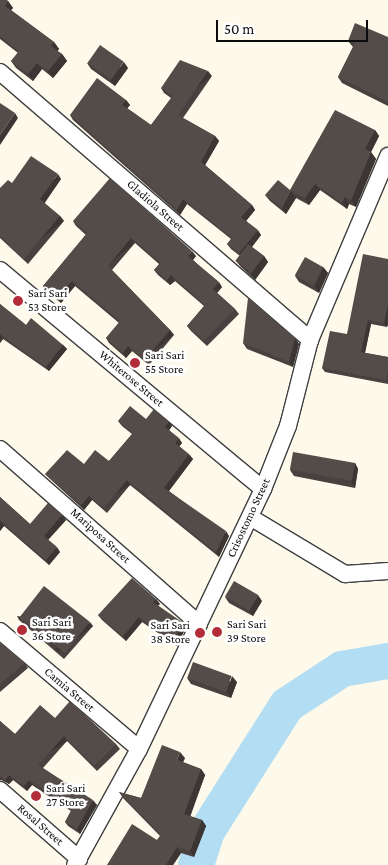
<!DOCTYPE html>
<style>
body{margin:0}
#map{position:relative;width:388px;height:865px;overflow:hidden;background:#fefaeb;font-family:"Crimson Pro",serif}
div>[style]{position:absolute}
.river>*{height:36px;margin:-18px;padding:0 18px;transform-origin:18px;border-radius:18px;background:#b3ddf2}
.roads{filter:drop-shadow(1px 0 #3f3f3f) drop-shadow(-1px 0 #3f3f3f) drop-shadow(0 1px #3f3f3f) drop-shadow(0 -1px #3f3f3f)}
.street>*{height:16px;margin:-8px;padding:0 8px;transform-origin:8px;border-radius:8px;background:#fff}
.wall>*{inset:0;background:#48413f}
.shaded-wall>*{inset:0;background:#3b3533;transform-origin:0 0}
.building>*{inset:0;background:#544c49;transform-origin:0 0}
.dots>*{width:14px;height:14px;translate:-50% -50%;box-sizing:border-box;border:2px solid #fff;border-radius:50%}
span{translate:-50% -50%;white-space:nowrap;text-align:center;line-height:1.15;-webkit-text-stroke:5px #fff;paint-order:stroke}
.street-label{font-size:12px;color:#0c0c0c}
.poi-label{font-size:12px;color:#0c0c0c}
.left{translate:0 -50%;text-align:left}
.right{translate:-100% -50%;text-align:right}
.scale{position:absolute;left:216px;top:20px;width:152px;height:22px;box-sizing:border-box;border:2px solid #0c0c0c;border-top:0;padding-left:6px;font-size:15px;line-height:18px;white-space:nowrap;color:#0c0c0c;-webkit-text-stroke:4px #fff;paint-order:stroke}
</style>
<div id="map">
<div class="river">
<div style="left:196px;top:865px;width:36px;rotate:-72deg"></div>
<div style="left:207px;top:831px;width:149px;rotate:-57.6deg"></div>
<div style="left:287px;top:705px;width:66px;rotate:-33.2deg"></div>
<div style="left:342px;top:669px;width:47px;rotate:-9.9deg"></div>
</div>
<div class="roads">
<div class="street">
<div style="left:0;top:72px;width:410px;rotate:40.8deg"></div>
<div style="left:0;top:270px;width:342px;rotate:39.8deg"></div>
<div style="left:0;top:449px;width:265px;rotate:41.3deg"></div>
<div style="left:250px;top:517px;width:111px;rotate:31deg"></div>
<div style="left:345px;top:574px;width:43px;rotate:-4deg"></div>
<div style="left:0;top:631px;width:182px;rotate:40.3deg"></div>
<div style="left:0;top:790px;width:105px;rotate:41.1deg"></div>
<div style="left:75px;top:865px;width:132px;rotate:-61.1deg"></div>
<div style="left:139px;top:749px;width:288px;rotate:-64.5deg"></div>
<div style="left:263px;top:489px;width:68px;rotate:-68.4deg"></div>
<div style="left:288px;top:426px;width:89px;rotate:-75.7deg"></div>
<div style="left:310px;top:340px;width:200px;rotate:-67deg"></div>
</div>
</div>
<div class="wall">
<div style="clip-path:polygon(0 0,8px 1px,13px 8px,11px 10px,54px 42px,59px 49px,57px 51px,62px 54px,67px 61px,53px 78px,42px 69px,33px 81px,16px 68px,11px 61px,18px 53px,0 39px)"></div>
<div style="clip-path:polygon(388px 37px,388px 106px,342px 83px,338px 77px,353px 47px,348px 41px)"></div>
<div style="clip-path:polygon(87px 63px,128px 68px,115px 86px,91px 69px)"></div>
<div style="clip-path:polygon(212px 76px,183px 118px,215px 136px,219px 141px,205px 165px,252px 205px,255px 210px,246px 221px,261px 235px,252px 247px,264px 256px,268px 262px,255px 280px,241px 267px,236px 261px,240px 256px,231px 249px,227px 244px,231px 239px,187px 204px,180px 215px,73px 120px,70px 115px,126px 100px,130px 105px,127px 108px,151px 125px,171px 98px,164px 93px,161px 88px)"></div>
<div style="clip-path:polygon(375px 130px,379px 136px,371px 152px,376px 159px,356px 207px,349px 204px,347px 209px,320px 190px,309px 205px,296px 198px,286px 214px,270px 201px,265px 195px,290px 190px)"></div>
<div style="clip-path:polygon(61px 179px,44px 203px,60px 216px,64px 221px,28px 264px,0 238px,0 188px,12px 183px)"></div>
<div style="clip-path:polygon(73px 221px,196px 256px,193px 260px,222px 287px,217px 293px,235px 309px,239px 314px,207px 346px,191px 331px,187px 326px,204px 306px,175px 281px,170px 285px,158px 275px,154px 270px,159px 264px,135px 243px,112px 270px,170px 330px,174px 335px,149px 365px,132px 351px,126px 358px,109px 343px,106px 338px,119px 323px,75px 286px,61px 303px,47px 292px,43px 286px,86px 235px,76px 226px)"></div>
<div style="clip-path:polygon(388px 259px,388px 324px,387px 327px,371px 324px,365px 353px,388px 357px,388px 384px,325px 372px,322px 368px,347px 334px)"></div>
<div style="clip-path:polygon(323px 267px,328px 273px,319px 293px,299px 282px,295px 276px)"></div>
<div style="clip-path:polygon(0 304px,26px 325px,63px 345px,67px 349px,49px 371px,3px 339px,0 343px)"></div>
<div style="clip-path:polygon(295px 338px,299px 344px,293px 367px,247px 349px,243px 343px)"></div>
<div style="clip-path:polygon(146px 419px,169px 422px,172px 426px,169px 430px,182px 443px,179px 446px,193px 459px,169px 491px,229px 536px,219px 557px,130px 485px,107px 513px,92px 500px,84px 510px,49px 478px,45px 474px,84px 464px,109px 461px,132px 434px,122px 426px,118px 421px)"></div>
<div style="clip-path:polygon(355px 463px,358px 469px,355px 488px,294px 476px,290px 470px)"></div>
<div style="clip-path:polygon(0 497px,30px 524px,62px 515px,66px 520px,48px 540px,60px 552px,49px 565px,4px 526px,0 531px)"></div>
<div style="clip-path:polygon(225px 597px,262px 601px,253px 616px,229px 603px)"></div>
<div style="clip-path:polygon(156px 599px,160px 604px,158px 606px,186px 627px,177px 646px,142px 622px,126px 641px,102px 620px,98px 615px)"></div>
<div style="clip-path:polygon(17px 616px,93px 626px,64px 659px,19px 620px)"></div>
<div style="clip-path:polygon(0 644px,25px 663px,28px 668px,0 692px)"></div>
<div style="clip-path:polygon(187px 678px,237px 682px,231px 698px,191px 684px)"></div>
<div style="clip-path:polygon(55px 718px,116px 744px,120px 749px,97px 771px,67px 741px,43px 768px,97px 805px,80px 834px,68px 826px,65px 822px,71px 811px,32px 785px,27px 791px,13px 780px,9px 784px,1px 780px,0 781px,0 721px,15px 734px)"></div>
<div style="clip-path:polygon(185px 758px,183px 762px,201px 769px,205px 775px,190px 816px,202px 820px,206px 826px,194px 857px,181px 853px,173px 865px,107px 865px,157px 840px,160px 836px,123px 798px,119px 792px,141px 798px)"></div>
</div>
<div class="shaded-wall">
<div style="clip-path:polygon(8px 1px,13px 8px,9px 12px,5px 6px)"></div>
<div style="clip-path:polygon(54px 42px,59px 49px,56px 53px,51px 46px)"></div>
<div style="clip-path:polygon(62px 54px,67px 61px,53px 78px,48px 71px)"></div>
<div style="clip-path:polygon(124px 62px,128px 68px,115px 86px,110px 80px)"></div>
<div style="clip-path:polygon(37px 63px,42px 69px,33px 81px,28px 74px)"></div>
<div style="left:208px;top:71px;width:6px;height:53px;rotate:51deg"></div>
<div style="clip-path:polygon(126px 100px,130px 105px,126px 110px,122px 105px)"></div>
<div style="clip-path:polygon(15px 113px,18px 118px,0 145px,0 135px)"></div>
<div style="clip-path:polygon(375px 130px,379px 136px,369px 156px,365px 149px)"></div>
<div style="clip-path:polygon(215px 136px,219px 141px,204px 167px,201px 162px)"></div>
<div style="clip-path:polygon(371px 152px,376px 159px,356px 207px,351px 200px)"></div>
<div style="clip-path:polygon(58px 174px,61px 179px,44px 204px,40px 199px)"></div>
<div style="clip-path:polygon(315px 184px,320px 190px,309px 205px,305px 198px)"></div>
<div style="clip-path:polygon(291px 191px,296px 198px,286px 214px,282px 208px)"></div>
<div style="clip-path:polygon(345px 197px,349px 204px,347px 209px,342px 203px)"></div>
<div style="clip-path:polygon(183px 199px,187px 204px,180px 215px,177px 210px)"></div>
<div style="clip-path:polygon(252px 205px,255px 210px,245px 222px,241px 217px)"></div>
<div style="left:60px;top:216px;width:6px;height:56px;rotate:51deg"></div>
<div style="clip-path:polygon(258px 230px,261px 235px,243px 258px,239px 253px)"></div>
<div style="left:131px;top:238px;width:6px;height:36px;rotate:51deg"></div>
<div style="clip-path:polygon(192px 251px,196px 256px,192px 261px,188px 256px)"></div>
<div style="clip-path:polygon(264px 256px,268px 262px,255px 280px,251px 274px)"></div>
<div style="clip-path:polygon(323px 267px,328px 273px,319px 293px,315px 287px)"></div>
<div style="clip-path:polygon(171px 275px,175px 281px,170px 285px,167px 280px)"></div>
<div style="clip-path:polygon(72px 281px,75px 286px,61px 303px,57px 298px)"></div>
<div style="clip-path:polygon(219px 282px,222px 287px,216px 294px,213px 289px)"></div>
<div style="clip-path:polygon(388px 304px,388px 324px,387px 327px,384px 323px)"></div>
<div style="clip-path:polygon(368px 320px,371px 324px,364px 357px,361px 352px)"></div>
<div style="left:170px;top:330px;width:6px;height:39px;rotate:51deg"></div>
<div style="clip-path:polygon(0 334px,3px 339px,0 343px)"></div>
<div style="clip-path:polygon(295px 338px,299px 344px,293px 367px,289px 362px)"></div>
<div style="clip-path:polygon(63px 345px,67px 349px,49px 371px,46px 367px)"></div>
<div style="clip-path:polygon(128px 346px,132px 351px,126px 358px,123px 353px)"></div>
<div style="clip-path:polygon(169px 422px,172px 426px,168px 432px,165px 427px)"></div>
<div style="clip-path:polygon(179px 438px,182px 443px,178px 448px,175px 443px)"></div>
<div style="clip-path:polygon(189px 454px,193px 459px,168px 492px,164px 488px)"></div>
<div style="clip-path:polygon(355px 463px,358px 469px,355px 488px,351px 482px)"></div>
<div style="left:127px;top:480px;width:6px;height:36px;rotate:59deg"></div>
<div style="clip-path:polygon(89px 496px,92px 500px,84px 510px,81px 505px)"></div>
<div style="clip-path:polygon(62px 515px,66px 520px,47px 541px,44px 536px)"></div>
<div style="clip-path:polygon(1px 521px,4px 526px,0 531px,0 522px)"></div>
<div style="clip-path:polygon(226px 531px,229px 536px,219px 557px,216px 552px)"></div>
<div style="clip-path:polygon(57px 547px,60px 552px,49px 565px,46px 560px)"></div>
<div style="clip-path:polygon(258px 595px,262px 601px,253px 616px,249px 610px)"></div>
<div style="left:156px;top:599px;width:6px;height:4px;rotate:51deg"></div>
<div style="clip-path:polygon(139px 617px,142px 622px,126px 641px,123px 636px)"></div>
<div style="left:90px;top:622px;width:5px;height:44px;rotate:53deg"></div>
<div style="clip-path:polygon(182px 622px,186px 627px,177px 646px,174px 641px)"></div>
<div style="clip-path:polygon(232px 676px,237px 682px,231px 698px,227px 692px)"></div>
<div style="left:64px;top:736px;width:6px;height:39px;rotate:59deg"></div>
<div style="clip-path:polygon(180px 752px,185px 758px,181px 766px,177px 760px)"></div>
<div style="clip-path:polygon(201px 769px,205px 775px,189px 820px,184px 814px)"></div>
<div style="clip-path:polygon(9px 775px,13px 780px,9px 784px,5px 780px)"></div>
<div style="clip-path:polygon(29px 780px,32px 785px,27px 791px,24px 786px)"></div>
<div style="clip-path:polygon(93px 800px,97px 805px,80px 834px,77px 829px)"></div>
<div style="clip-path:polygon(202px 820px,206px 826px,194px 857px,190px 851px)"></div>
<div style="clip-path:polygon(177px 847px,181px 853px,173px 865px,166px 865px)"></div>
</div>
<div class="building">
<div style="clip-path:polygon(0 0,7px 0,8px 1px,5px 6px,54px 42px,51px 46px,62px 54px,48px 71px,37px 63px,28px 74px,11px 61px,19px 51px,0 36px)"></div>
<div style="clip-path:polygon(355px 23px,388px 37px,388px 102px,338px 77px,355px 43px,348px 41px)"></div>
<div style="left:100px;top:45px;width:29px;height:22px;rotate:35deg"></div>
<div style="clip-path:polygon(180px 60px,208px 71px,178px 115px,215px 136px,201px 162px,252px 205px,241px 217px,258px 230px,239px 253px,227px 244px,232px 238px,183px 199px,177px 210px,70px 115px,97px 78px,126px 100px,122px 105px,151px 125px,173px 96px,161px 88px)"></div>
<div style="clip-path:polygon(0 103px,15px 113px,0 135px)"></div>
<div style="clip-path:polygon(335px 110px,375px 130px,365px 149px,371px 152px,351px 200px,345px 197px,342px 203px,315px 184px,305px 198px,291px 191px,282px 208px,265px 195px,278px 180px,290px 190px)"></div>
<div style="clip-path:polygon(31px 156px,58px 174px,40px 199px,60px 216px,24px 259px,0 236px,0 188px,8px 180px,12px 183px)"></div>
<div style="clip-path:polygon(110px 178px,192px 251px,188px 256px,219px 282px,213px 289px,235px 309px,204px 341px,187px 326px,205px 305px,171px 275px,167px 280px,154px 270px,161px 263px,131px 238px,108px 266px,170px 330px,145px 360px,128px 346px,123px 353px,106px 338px,120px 321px,72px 281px,57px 298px,43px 286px,87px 233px,73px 221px)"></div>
<div style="left:248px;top:244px;width:20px;height:21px;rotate:37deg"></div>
<div style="clip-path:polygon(363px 254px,388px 259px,388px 304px,384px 323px,368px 320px,361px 352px,388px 357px,388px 370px,386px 380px,322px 368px,330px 331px,347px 334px)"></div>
<div style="left:305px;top:257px;width:21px;height:21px;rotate:29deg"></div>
<div style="clip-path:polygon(248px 298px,295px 338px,289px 362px,243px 343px)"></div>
<div style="clip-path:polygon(0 304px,26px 325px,31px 318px,63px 345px,46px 367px,0 334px)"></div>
<div style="clip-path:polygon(130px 406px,146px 419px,154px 409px,169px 422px,165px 427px,179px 438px,175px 443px,189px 454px,164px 488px,226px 531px,216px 552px,127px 480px,104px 508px,89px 496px,81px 505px,45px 474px,67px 450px,84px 464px,95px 450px,109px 461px,133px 433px,118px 421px)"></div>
<div style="left:293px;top:452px;width:63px;height:18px;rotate:10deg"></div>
<div style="clip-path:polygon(0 497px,30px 524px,48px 503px,62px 515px,44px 536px,57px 547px,46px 560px,1px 521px,0 522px)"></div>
<div style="clip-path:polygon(132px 578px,156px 599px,153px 602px,182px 622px,174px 641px,139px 617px,123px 636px,98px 615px)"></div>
<div style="left:234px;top:581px;width:28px;height:18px;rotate:30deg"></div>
<div style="left:44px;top:586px;width:58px;height:40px;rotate:38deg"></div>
<div style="clip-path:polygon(1px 643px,25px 663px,0 684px,0 644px)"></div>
<div style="left:193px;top:662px;width:41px;height:17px;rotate:20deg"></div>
<div style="clip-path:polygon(70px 701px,116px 744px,94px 766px,64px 736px,38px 765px,93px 800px,77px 829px,65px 822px,72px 809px,29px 780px,24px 786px,9px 775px,5px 780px,0 776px,0 721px,15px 734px,40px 705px,55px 718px)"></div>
<div style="clip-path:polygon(162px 745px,180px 752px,177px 760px,201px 769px,184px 814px,202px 820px,190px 851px,177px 847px,166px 865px,107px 865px,132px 824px,157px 840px,161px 835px,119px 792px,141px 798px)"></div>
</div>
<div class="dots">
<div style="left:18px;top:301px;background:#b32d38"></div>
<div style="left:135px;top:363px;background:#b32d38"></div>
<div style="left:22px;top:630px;background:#b32d38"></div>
<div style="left:217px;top:632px;background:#b32d38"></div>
<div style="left:200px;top:633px;background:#b32d38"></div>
<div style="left:36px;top:796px;background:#b32d38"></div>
</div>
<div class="street-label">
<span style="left:155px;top:206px;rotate:41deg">Gladiola Street</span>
<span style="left:131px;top:379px;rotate:40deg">Whiterose Street</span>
<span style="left:249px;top:518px;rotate:-65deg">Crisostomo Street</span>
<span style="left:100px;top:536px;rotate:42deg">Mariposa Street</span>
<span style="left:69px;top:690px;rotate:40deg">Camia Street</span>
<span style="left:40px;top:825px;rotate:41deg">Rosal Street</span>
</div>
<div class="poi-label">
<span class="left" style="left:28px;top:301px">Sari Sari<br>53 Store</span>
<span class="left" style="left:145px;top:363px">Sari Sari<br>55 Store</span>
<span class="left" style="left:32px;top:630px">Sari Sari<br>36 Store</span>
<span class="left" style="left:227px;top:632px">Sari Sari<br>39 Store</span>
<span class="right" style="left:190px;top:633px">Sari Sari<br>38 Store</span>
<span class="left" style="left:46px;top:796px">Sari Sari<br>27 Store</span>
</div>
<div class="scale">50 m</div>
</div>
